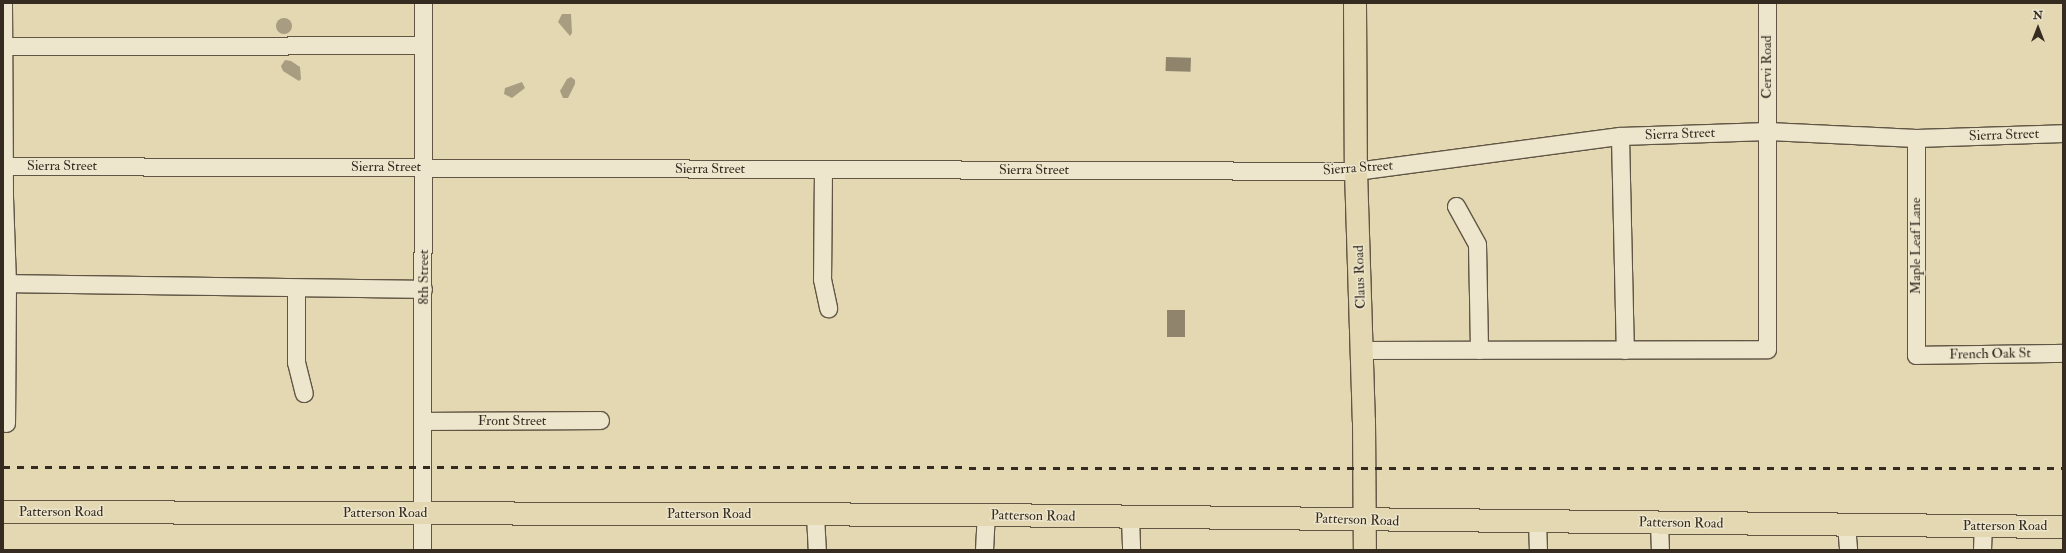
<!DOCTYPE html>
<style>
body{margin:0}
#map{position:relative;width:2066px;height:553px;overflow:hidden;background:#e3d8b2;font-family:"IM FELL Double Pica",serif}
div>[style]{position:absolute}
.water>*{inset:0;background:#a89d80}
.round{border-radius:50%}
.building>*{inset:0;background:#90856c;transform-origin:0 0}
.roads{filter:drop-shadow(1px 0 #615644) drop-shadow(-1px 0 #615644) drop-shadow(0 1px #615644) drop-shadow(0 -1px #615644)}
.minor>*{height:17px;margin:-8.5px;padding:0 8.5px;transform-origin:8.5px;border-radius:8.5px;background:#ede6cd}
.major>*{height:22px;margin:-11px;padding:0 11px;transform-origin:11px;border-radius:11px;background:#e3d8b2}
.rail>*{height:3px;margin-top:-1.5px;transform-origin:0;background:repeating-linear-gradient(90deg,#362b20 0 7px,transparent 0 14px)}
span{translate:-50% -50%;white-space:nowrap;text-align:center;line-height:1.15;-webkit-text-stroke:3px #ede6cd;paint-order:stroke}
.street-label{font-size:14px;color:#362b20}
.frame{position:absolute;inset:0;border:4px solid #362b20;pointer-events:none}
.north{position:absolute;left:2018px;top:8px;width:40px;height:40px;-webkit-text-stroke:3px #ede6cd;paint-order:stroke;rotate:0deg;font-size:11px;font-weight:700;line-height:16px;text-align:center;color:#362b20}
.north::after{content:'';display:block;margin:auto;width:14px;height:18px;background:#362b20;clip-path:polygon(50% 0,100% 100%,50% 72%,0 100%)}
</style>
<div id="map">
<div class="water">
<div style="clip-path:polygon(562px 14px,571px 14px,572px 33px,570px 36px,558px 22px)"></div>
<div class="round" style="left:276px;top:18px;width:16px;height:16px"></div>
<div style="clip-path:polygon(285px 60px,291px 61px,300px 67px,301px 79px,299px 81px,283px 71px,281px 66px)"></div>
<div style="clip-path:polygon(571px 77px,575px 80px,575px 84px,568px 98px,563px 98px,560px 91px,567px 79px)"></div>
<div style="clip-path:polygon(522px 82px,525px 88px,512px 98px,504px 94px,505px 88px)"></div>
</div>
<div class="building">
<div style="left:1166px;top:57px;width:25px;height:14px;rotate:2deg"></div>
<div style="left:1167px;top:310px;width:18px;height:27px"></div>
</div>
<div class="roads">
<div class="minor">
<div style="left:3px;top:3px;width:194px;rotate:89.7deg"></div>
<div style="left:4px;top:197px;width:86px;rotate:88deg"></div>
<div style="left:7px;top:283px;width:140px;rotate:90.4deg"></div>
<div style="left:3px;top:46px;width:420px;rotate:-0.1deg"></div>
<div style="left:1620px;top:136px;width:214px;rotate:88.7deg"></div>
<div style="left:1916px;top:138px;width:217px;rotate:90deg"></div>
<div style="left:1916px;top:355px;width:147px;rotate:-0.8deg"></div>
<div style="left:3px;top:166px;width:1353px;rotate:0.21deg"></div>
<div style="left:1356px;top:171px;width:266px;rotate:-7.6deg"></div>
<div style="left:1620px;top:136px;width:148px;rotate:-1.9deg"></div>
<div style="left:1768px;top:131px;width:148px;rotate:2.7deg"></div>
<div style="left:1916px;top:138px;width:147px;rotate:-1.9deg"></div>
<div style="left:823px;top:169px;width:110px;rotate:90.5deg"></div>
<div style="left:822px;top:279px;width:30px;rotate:78deg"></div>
<div style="left:1456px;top:206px;width:43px;rotate:61.1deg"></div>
<div style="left:1477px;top:244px;width:106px;rotate:88.9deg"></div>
<div style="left:7px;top:283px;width:416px;rotate:0.8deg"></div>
<div style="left:296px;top:288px;width:74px;rotate:90deg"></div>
<div style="left:296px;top:362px;width:32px;rotate:76deg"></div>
<div style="left:1362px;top:350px;width:405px;rotate:-0.1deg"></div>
<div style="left:1767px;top:349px;width:346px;rotate:-90deg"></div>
<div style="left:423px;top:421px;width:177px;rotate:-0.3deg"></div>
<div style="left:815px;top:515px;width:35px;rotate:87deg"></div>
<div style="left:1130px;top:517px;width:33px;rotate:88deg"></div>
<div style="left:1537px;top:522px;width:28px;rotate:88deg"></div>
<div style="left:1659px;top:523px;width:27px;rotate:88deg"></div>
<div style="left:1846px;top:525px;width:25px;rotate:85deg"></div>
<div style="left:422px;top:550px;width:547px;rotate:-89.9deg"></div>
<div style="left:984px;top:550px;width:35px;rotate:-87deg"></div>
<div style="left:1982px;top:550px;width:24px;rotate:-88deg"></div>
</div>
<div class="major">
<div style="left:1355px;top:3px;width:168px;rotate:89.7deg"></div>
<div style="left:1356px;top:171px;width:250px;rotate:88.2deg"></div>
<div style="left:1364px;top:421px;width:129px;rotate:89.6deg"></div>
<div style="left:3px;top:512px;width:983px;rotate:0.17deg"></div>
<div style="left:986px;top:515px;width:1077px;rotate:0.64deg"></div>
</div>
</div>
<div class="rail">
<div style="left:3px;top:467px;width:2060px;rotate:0.03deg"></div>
</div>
<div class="street-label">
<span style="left:1767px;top:67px;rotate:-90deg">Cervi Road</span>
<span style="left:1680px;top:134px;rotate:-2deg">Sierra Street</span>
<span style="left:2004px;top:135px;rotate:-2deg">Sierra Street</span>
<span style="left:62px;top:166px">Sierra Street</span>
<span style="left:386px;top:167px">Sierra Street</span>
<span style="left:1358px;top:168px;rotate:-4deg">Sierra Street</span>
<span style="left:710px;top:169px">Sierra Street</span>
<span style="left:1034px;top:170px">Sierra Street</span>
<span style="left:1916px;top:246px;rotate:-90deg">Maple Leaf Lane</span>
<span style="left:424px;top:277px;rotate:-90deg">8th Street</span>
<span style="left:1360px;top:277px;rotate:-92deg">Claus Road</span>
<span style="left:1990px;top:354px;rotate:-1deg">French Oak St</span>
<span style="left:512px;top:421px">Front Street</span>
<span style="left:61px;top:512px">Patterson Road</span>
<span style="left:385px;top:513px">Patterson Road</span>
<span style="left:709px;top:514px">Patterson Road</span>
<span style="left:1033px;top:516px;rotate:1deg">Patterson Road</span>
<span style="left:1357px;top:520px;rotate:2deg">Patterson Road</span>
<span style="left:1681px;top:523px;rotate:1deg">Patterson Road</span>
<span style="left:2005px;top:526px">Patterson Road</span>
</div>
<div class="frame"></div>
<div class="north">N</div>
</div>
